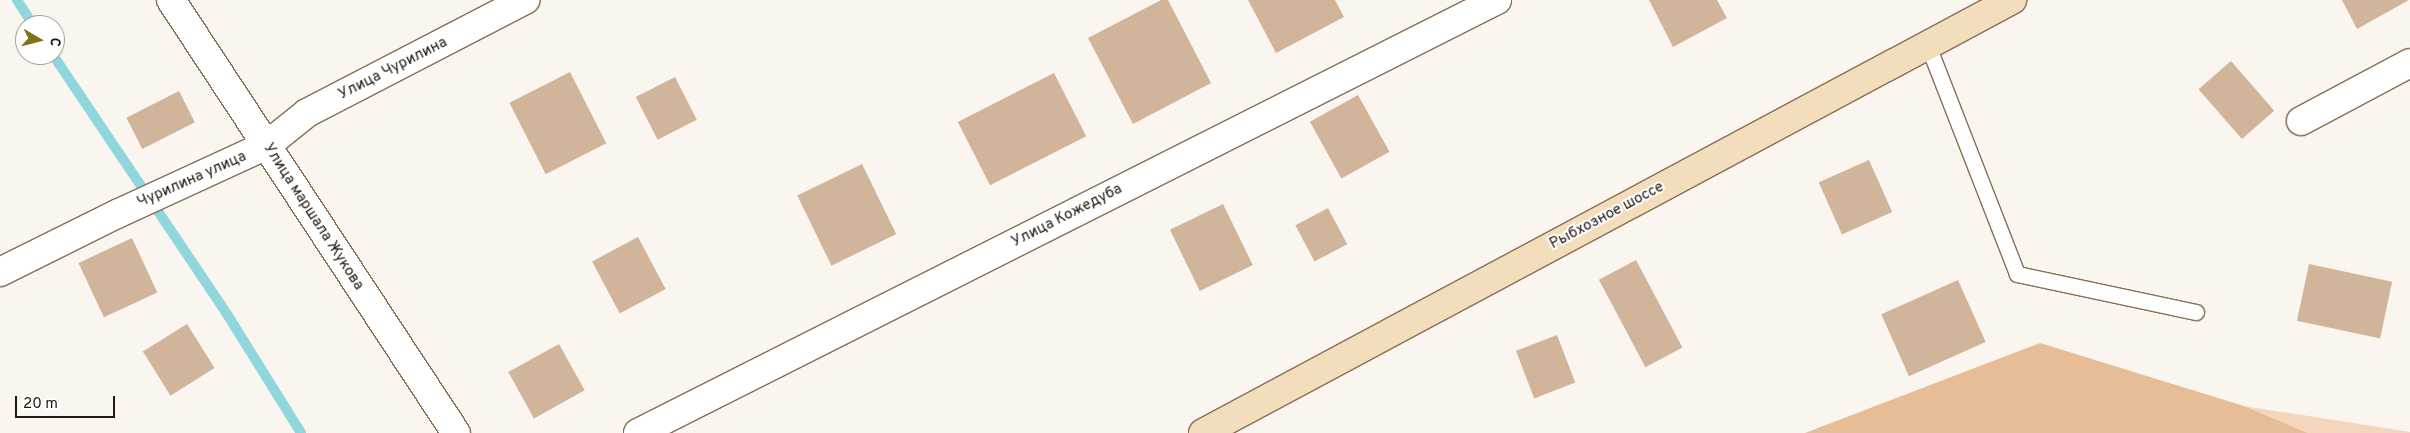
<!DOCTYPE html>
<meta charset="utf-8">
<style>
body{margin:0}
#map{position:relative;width:2410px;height:433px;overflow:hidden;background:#fbf5ef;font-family:Overpass,sans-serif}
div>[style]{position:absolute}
.green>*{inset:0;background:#f3d6bc}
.forest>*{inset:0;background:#e6bd96}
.stream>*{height:10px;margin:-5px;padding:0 5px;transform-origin:5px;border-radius:5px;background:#90d6dd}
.building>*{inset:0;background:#d1b59b;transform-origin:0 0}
.roads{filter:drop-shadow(1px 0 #886e55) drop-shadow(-1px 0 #886e55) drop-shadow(0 1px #886e55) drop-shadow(0 -1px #886e55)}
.lane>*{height:15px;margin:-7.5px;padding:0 7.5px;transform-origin:7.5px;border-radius:7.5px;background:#fff}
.street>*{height:28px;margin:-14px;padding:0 14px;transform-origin:14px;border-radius:14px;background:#fff}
.secondary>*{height:28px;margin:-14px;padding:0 14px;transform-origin:14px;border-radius:14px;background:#f2debc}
span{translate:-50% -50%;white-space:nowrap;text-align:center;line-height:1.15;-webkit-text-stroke:4px #fff;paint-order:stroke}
.street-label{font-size:15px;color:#22180e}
.north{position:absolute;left:15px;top:15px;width:50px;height:50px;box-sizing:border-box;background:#fff;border:1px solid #a7a39f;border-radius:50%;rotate:98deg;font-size:14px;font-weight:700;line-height:20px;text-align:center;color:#22180e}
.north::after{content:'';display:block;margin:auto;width:18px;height:22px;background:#7f7315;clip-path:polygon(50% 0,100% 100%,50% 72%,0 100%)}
.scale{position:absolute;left:15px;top:396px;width:100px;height:22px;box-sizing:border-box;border:2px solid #22180e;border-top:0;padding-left:6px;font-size:15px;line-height:18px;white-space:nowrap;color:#22180e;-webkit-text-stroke:4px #fff;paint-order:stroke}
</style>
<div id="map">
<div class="green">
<div style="clip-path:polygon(2244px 406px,2410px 432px,2410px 433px,2308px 433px)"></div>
</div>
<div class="forest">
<div style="clip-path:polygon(2040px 343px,2244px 406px,2308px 433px,1805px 433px)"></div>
</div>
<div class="stream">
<div style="left:17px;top:0;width:30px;rotate:57deg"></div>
<div style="left:53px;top:55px;width:312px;rotate:56.1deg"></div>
<div style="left:227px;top:314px;width:140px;rotate:58.1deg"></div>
</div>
<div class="building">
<div style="clip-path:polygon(1161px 0,1168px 0,1211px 83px,1133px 124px,1088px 38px)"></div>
<div style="clip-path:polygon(1248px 0,1335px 0,1344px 17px,1276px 53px)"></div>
<div style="clip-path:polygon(1649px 0,1717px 0,1727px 18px,1673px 47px)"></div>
<div style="clip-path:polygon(2342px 0,2409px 0,2357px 29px)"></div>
<div style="left:2231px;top:61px;width:66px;height:43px;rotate:49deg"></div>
<div style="left:570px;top:72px;width:80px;height:68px;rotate:63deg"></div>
<div style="left:1054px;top:73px;width:71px;height:108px;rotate:63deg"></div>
<div style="left:675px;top:77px;width:48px;height:44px;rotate:63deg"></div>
<div style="left:179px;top:91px;width:35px;height:59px;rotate:63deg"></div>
<div style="left:1358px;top:95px;width:65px;height:55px;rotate:61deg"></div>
<div style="left:1869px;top:160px;width:57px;height:55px;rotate:66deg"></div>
<div style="left:862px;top:164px;width:78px;height:72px;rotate:64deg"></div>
<div style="left:1223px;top:204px;width:68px;height:59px;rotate:64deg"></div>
<div style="left:1328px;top:208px;width:41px;height:37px;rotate:62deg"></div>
<div style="left:638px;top:237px;width:59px;height:52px;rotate:62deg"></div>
<div style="left:132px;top:238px;width:60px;height:59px;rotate:65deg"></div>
<div style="left:1636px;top:260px;width:99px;height:42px;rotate:62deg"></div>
<div style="left:2309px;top:264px;width:85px;height:58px;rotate:12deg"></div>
<div style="left:1958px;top:280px;width:68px;height:84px;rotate:66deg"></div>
<div style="left:187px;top:324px;width:52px;height:52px;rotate:58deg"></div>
<div style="left:1557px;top:335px;width:51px;height:44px;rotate:69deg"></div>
<div style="left:559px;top:344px;width:53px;height:58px;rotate:61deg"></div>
</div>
<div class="roads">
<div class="lane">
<div style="left:1927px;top:43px;width:248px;rotate:68.7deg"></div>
<div style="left:2017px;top:274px;width:183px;rotate:12deg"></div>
</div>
<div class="street">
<div style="left:171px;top:0;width:518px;rotate:56.65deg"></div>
<div style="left:2301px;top:121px;width:123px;rotate:-28deg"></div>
<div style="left:0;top:272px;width:131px;rotate:-26.4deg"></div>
<div style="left:117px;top:214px;width:165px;rotate:-24.7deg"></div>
<div style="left:267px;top:145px;width:51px;rotate:-38.7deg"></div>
<div style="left:307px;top:113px;width:246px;rotate:-27.4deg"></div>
<div style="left:638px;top:433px;width:962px;rotate:-26.75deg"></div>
</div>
<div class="secondary">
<div style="left:1203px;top:433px;width:918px;rotate:-28.16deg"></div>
</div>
</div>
<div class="street-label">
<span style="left:393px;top:69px;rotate:-27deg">Улица Чурилина</span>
<span style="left:192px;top:180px;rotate:-24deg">Чурилина улица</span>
<span style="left:1067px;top:216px;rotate:-27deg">Улица Кожедуба</span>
<span style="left:1607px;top:216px;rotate:-28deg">Рыбхозное шоссе</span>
<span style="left:313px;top:217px;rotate:57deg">Улица маршала Жукова</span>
</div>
<div class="north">С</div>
<div class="scale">20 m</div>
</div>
